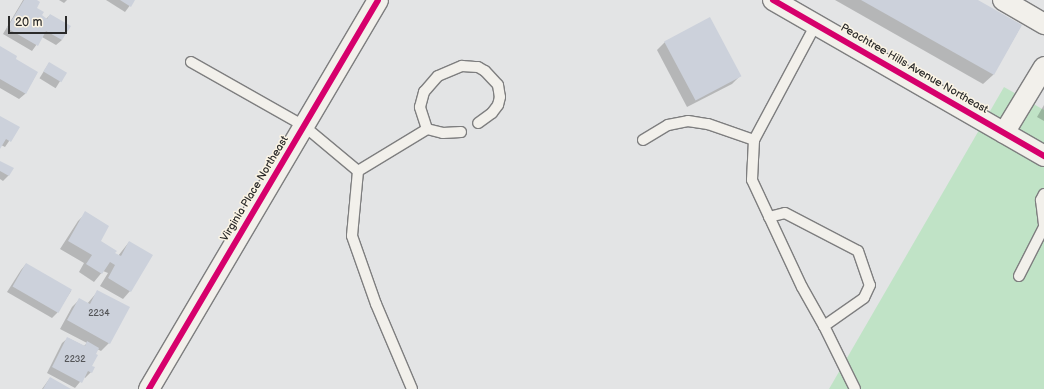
<!DOCTYPE html>
<style>
body{margin:0}
#map{position:relative;width:1044px;height:389px;overflow:hidden;background:#e3e4e5;font-family:"Balsamiq Sans",sans-serif}
div>[style]{position:absolute}
.green>*{inset:0;background:#c0e3c6}
.shadow>*{inset:0;background:#0003;transform-origin:0 0}
.building>*{inset:0;background:#ccd1db;transform-origin:0 0}
.roads{filter:drop-shadow(1px 0 #7e7e7f) drop-shadow(-1px 0 #7e7e7f) drop-shadow(0 1px #7e7e7f) drop-shadow(0 -1px #7e7e7f)}
.lane>*{height:10px;margin:-5px;padding:0 5px;transform-origin:5px;border-radius:5px;background:#f2f0eb}
.street>*{height:20px;margin:-10px;padding:0 10px;transform-origin:10px;border-radius:10px;background:#f2f0eb}
.cycleway>*{height:6px;margin:-3px;padding:0 3px;transform-origin:3px;border-radius:3px;background:#d6006c}
span{translate:-50% -50%;white-space:nowrap;text-align:center;line-height:1.15;-webkit-text-stroke:3px #fcf5e5;paint-order:stroke}
.number-label{font-size:9px;color:#535457}
.number-label span{-webkit-text-stroke-width:0}
.street-label{font-size:11px;color:#2b2b2b}
.scale{position:absolute;left:8px;top:16px;width:59px;height:18px;box-sizing:border-box;border:2px solid #2b2b2b;border-top:0;padding-left:5px;font-size:12px;line-height:14px;white-space:nowrap;color:#2b2b2b;-webkit-text-stroke:3px #fcf5e5;paint-order:stroke}
</style>
<div id="map">
<div class="green">
<div style="clip-path:polygon(1004px 87px,1044px 110px,1044px 389px,829px 389px)"></div>
</div>
<div class="shadow">
<div style="clip-path:polygon(23px 0,35px 0,36px 8px,40px 16px,46px 19px,50px 15px,62px 40px,56px 45px,42px 37px,32px 51px,3px 34px)"></div>
<div style="clip-path:polygon(59px 0,67px 0,64px 3px)"></div>
<div style="clip-path:polygon(106px 0,134px 0,125px 12px)"></div>
<div style="clip-path:polygon(835px 0,976px 0,1021px 26px,993px 75px,983px 84px)"></div>
<div style="clip-path:polygon(665px 42px,740px 76px,732px 84px,687px 107px,657px 50px)"></div>
<div style="clip-path:polygon(0 47px,14px 60px,37px 73px,25px 94px,19px 99px,0 88px)"></div>
<div style="left:49px;top:63px;width:19px;height:18px;rotate:32deg"></div>
<div style="clip-path:polygon(1044px 105px,1044px 121px,1037px 117px)"></div>
<div style="clip-path:polygon(0 117px,18px 128px,5px 147px,1px 145px,0 147px)"></div>
<div style="clip-path:polygon(0 162px,9px 175px,3px 181px,0 179px)"></div>
<div style="clip-path:polygon(86px 213px,99px 241px,114px 253px,118px 256px,129px 242px,130px 291px,123px 299px,100px 286px,108px 273px,103px 271px,94px 282px,79px 272px,84px 263px,60px 249px,78px 221px)"></div>
<div style="clip-path:polygon(26px 264px,71px 291px,57px 313px,52px 318px,7px 292px,21px 270px)"></div>
<div style="clip-path:polygon(98px 291px,109px 343px,101px 351px,97px 349px,91px 367px,91px 372px,85px 378px,84px 377px,75px 388px,47px 373px,62px 343px,68px 338px,84px 346px,87px 343px,60px 329px,72px 307px,80px 299px,87px 304px)"></div>
<div style="clip-path:polygon(50px 378px,69px 389px,42px 389px)"></div>
</div>
<div class="building">
<div style="clip-path:polygon(24px 0,37px 0,40px 2px,37px 8px,44px 12px,42px 15px,47px 19px,50px 14px,71px 26px,62px 40px,46px 31px,38px 46px,7px 28px)"></div>
<div style="clip-path:polygon(120px 0,135px 0,131px 7px)"></div>
<div style="clip-path:polygon(861px 0,978px 0,1022px 25px,994px 75px)"></div>
<div style="left:710px;top:17px;width:67px;height:52px;rotate:62deg"></div>
<div style="clip-path:polygon(0 46px,17px 56px,16px 59px,38px 72px,26px 94px,0 79px)"></div>
<div style="left:49px;top:62px;width:21px;height:11px;rotate:31deg"></div>
<div style="clip-path:polygon(0 116px,20px 127px,11px 142px,6px 139px,0 149px)"></div>
<div style="clip-path:polygon(0 161px,14px 168px,9px 176px,0 171px)"></div>
<div style="clip-path:polygon(85px 211px,109px 226px,101px 241px,117px 251px,115px 253px,121px 256px,129px 241px,153px 255px,131px 292px,108px 278px,115px 265px,110px 262px,102px 274px,86px 264px,92px 255px,68px 241px)"></div>
<div style="left:26px;top:263px;width:53px;height:27px;rotate:30deg"></div>
<div style="clip-path:polygon(97px 290px,130px 307px,110px 344px,67px 320px,79px 298px,90px 304px)"></div>
<div style="clip-path:polygon(67px 337px,85px 346px,87px 341px,99px 348px,96px 354px,98px 355px,92px 366px,95px 367px,92px 373px,88px 371px,82px 383px,52px 367px)"></div>
<div style="clip-path:polygon(50px 377px,71px 389px,43px 389px)"></div>
</div>
<div class="roads">
<div class="lane">
<div style="left:816px;top:24px;width:132px;rotate:118.1deg"></div>
<div style="left:754px;top:140px;width:40px;rotate:92.9deg"></div>
<div style="left:752px;top:180px;width:118px;rotate:65deg"></div>
<div style="left:802px;top:287px;width:45px;rotate:60.6deg"></div>
<div style="left:824px;top:326px;width:70px;rotate:63.8deg"></div>
<div style="left:191px;top:62px;width:130px;rotate:29.5deg"></div>
<div style="left:304px;top:126px;width:70px;rotate:39.8deg"></div>
<div style="left:358px;top:171px;width:65px;rotate:95.3deg"></div>
<div style="left:352px;top:236px;width:72px;rotate:70.6deg"></div>
<div style="left:376px;top:304px;width:92px;rotate:67deg"></div>
<div style="left:427px;top:129px;width:23px;rotate:-108deg"></div>
<div style="left:420px;top:107px;width:16px;rotate:-75deg"></div>
<div style="left:424px;top:92px;width:21px;rotate:-49deg"></div>
<div style="left:438px;top:76px;width:26px;rotate:-23deg"></div>
<div style="left:462px;top:66px;width:16px;rotate:4deg"></div>
<div style="left:478px;top:67px;width:8px;rotate:30deg"></div>
<div style="left:485px;top:71px;width:19px;rotate:47deg"></div>
<div style="left:498px;top:85px;width:12px;rotate:81deg"></div>
<div style="left:500px;top:97px;width:8px;rotate:104deg"></div>
<div style="left:498px;top:105px;width:10px;rotate:127deg"></div>
<div style="left:492px;top:113px;width:17px;rotate:144deg"></div>
<div style="left:643px;top:140px;width:29px;rotate:-31deg"></div>
<div style="left:668px;top:125px;width:20px;rotate:-11deg"></div>
<div style="left:688px;top:121px;width:20px;rotate:9deg"></div>
<div style="left:708px;top:124px;width:49px;rotate:19.2deg"></div>
<div style="left:358px;top:171px;width:81px;rotate:-31.3deg"></div>
<div style="left:427px;top:129px;width:16px;rotate:14deg"></div>
<div style="left:443px;top:133px;width:18px;rotate:-3deg"></div>
<div style="left:1044px;top:194px;width:7px;rotate:117deg"></div>
<div style="left:1041px;top:200px;width:26px;rotate:83deg"></div>
<div style="left:769px;top:217px;width:16px;rotate:-14deg"></div>
<div style="left:785px;top:213px;width:82px;rotate:27.5deg"></div>
<div style="left:858px;top:251px;width:36px;rotate:71deg"></div>
<div style="left:870px;top:285px;width:14px;rotate:115deg"></div>
<div style="left:864px;top:298px;width:49px;rotate:145deg"></div>
<div style="left:1019px;top:276px;width:55px;rotate:-63deg"></div>
</div>
<div class="street">
<div style="left:773px;top:0;width:313px;rotate:29.9deg"></div>
<div style="left:1003px;top:0;width:48px;rotate:30.3deg"></div>
<div style="left:1004px;top:133px;width:77px;rotate:-58.8deg"></div>
<div style="left:149px;top:389px;width:451px;rotate:-59.5deg"></div>
</div>
</div>
<div class="cycleway">
<div style="left:773px;top:0;width:313px;rotate:29.9deg"></div>
<div style="left:149px;top:389px;width:451px;rotate:-59.5deg"></div>
</div>
<div class="number-label">
<span style="left:99px;top:314px">2234</span>
<span style="left:75px;top:360px">2232</span>
</div>
<div class="street-label">
<span style="left:914px;top:69px;rotate:30deg">Peachtree Hills Avenue Northeast</span>
<span style="left:255px;top:189px;rotate:-59deg">Virginia Place Northeast</span>
</div>
<div class="scale">20 m</div>
</div>
